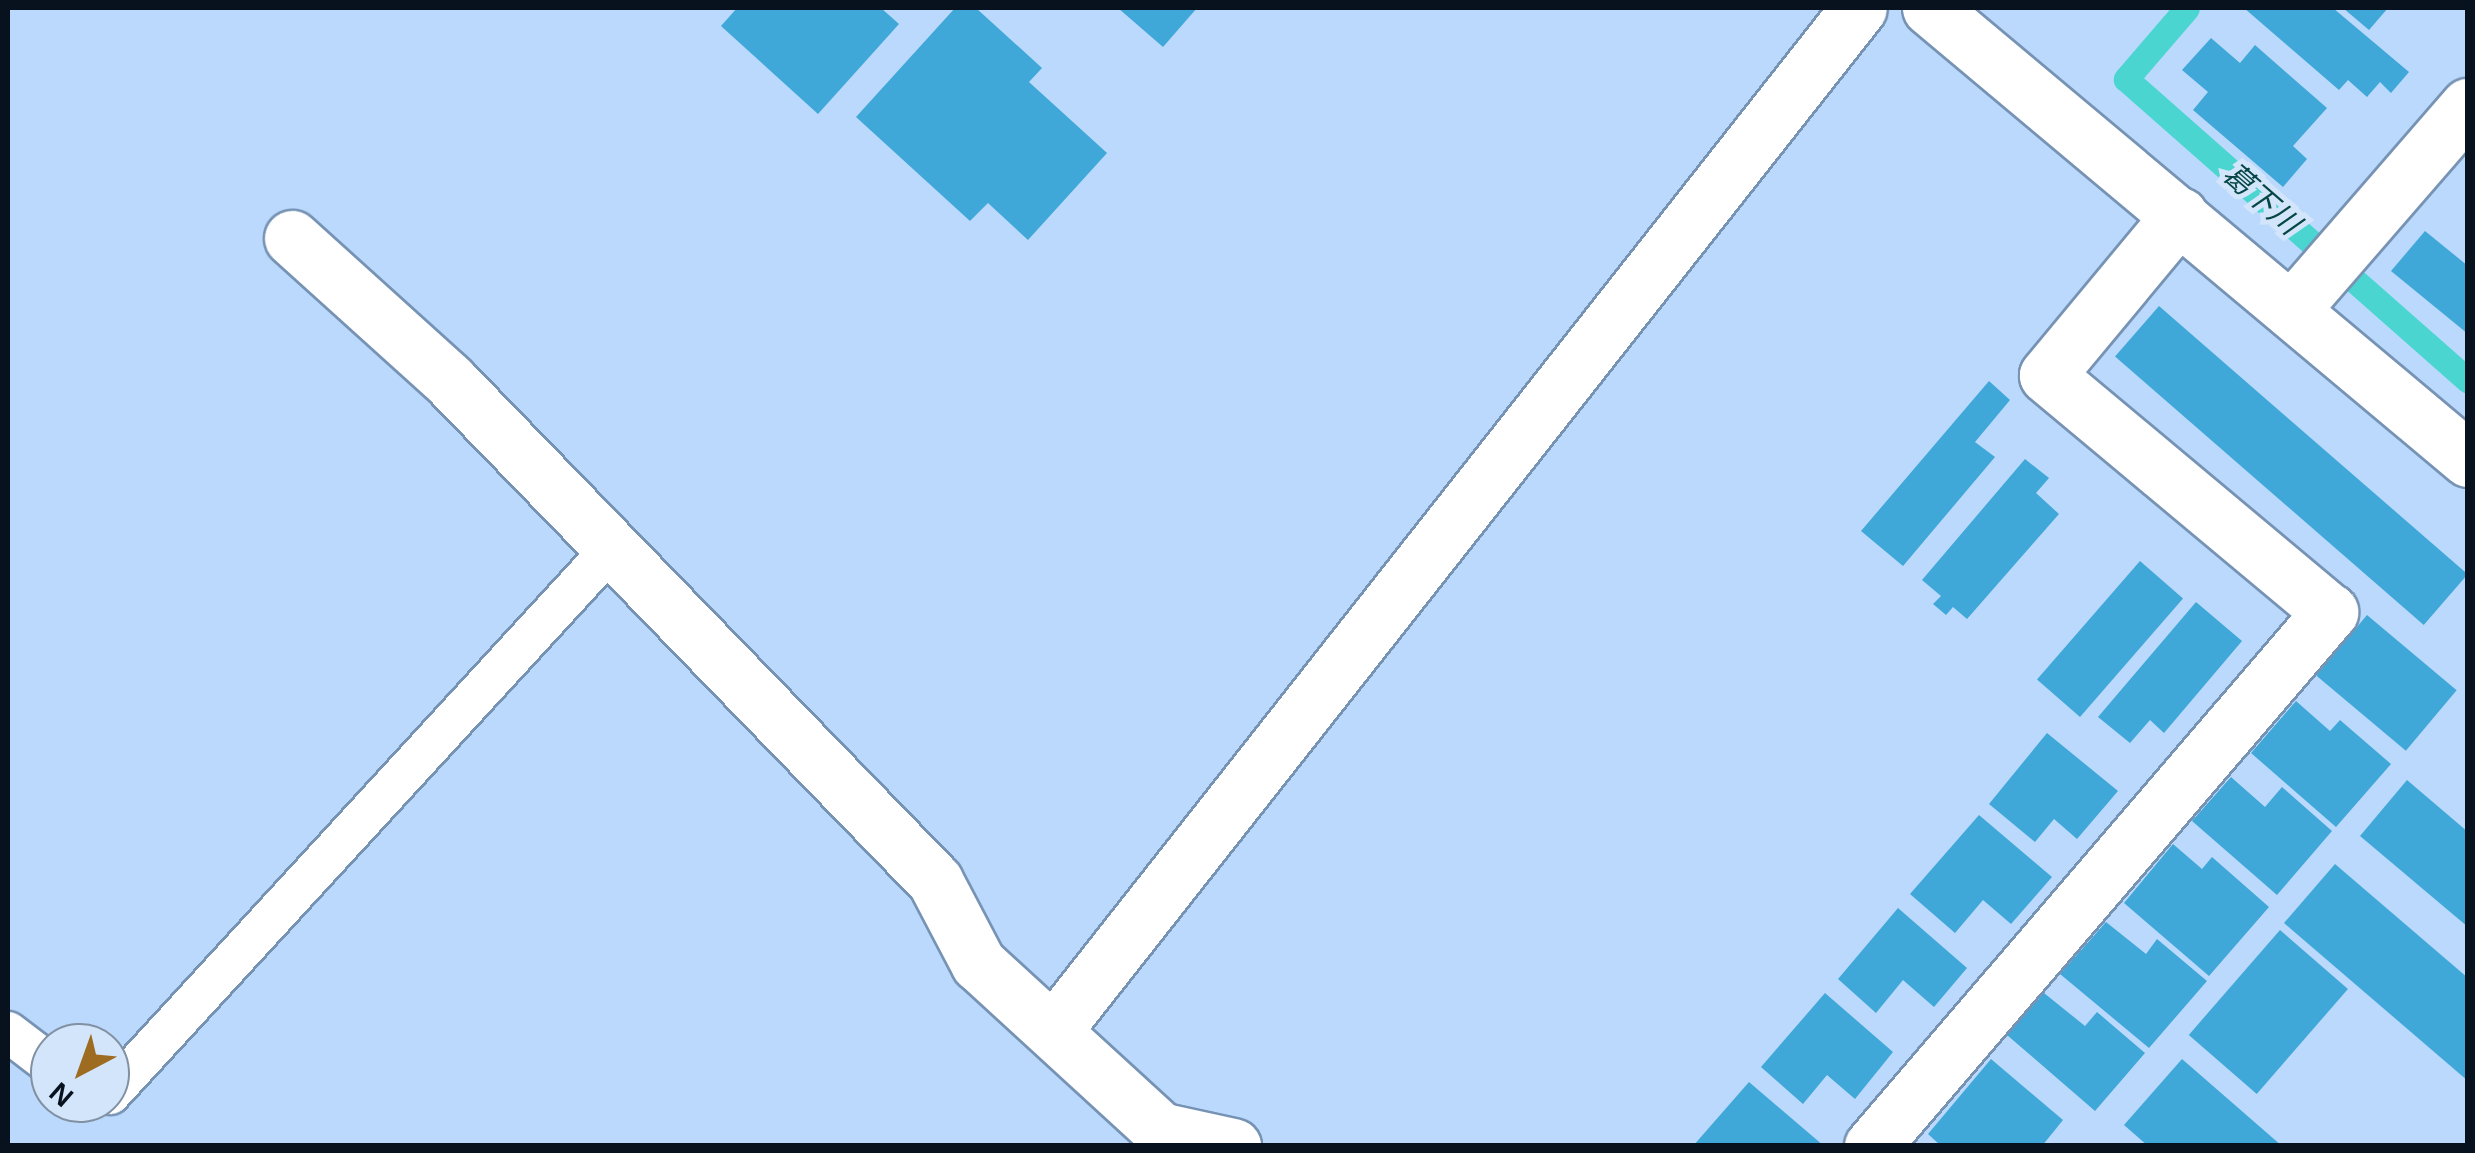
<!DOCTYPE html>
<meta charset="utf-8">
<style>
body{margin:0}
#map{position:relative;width:2475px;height:1153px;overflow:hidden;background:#bad9fc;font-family:Helvetica,"Noto Sans JP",sans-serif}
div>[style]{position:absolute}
.stream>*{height:25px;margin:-12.5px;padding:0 12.5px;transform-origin:12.5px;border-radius:12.5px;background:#4ad5d0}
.building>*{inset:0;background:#40a8d8;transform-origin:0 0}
.roads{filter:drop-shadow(2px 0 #7793b4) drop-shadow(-2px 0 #7793b4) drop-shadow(0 2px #7793b4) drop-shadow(0 -2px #7793b4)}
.lane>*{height:40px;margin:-20px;padding:0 20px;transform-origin:20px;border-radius:20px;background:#fff}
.street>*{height:55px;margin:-27.5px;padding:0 27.5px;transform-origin:27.5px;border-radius:27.5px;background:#fff}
.secondary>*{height:55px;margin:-27.5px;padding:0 27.5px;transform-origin:27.5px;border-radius:27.5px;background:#fff}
span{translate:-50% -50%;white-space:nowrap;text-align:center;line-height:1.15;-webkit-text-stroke:10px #d2e5fa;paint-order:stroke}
.water-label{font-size:30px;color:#064645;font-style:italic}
.frame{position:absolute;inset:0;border:10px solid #08121e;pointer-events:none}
.north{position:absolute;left:30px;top:1023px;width:100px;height:100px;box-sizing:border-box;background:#d2e5fa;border:2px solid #8191a2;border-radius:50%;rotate:221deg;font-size:28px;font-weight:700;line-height:40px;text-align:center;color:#08121e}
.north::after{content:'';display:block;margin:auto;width:35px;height:45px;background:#9e6c21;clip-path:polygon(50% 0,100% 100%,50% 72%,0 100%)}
</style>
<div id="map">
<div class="stream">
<div style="left:2187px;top:8px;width:94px;rotate:130.7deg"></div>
<div style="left:2126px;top:79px;width:456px;rotate:41.4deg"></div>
</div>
<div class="building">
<div style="clip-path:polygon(737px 8px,881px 8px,899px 24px,818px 114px,721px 26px)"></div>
<div style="clip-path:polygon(955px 8px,976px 8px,1042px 68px,1029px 82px,1107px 153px,1028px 240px,988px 203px,970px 221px,856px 117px)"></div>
<div style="clip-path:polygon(1118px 8px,1197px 8px,1163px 47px)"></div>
<div style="clip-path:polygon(2244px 8px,2333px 8px,2409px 72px,2391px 93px,2380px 82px,2367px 97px,2348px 80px,2339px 90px)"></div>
<div style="clip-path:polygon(2343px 8px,2388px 8px,2369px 30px)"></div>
<div style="clip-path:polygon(2211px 38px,2240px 63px,2255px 45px,2327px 108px,2293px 146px,2307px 159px,2283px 187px,2193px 110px,2208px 92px,2182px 70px)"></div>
<div style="clip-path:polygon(2425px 231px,2468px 266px,2468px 334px,2391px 271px)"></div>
<div style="left:2159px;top:306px;width:409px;height:67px;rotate:41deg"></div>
<div style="clip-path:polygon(1989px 381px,2010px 400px,1975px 442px,1995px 457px,1903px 566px,1861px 531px)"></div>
<div style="clip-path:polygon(2025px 459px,2049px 478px,2036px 493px,2059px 514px,1967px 619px,1953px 607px,1946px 615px,1933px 604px,1941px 596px,1922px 580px)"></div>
<div style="left:2140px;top:561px;width:57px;height:157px;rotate:41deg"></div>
<div style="clip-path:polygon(2196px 602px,2242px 641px,2164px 733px,2150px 720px,2130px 743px,2098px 717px)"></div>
<div style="left:2367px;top:615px;width:117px;height:79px;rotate:40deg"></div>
<div style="clip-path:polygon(2296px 701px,2330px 731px,2340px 720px,2391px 764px,2336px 827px,2251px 753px)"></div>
<div style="clip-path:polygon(2047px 733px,2118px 791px,2077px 839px,2054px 819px,2035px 842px,1989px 804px)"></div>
<div style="clip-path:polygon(2231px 777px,2265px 807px,2282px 787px,2332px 831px,2277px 895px,2192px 821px)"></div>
<div style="clip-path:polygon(2407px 780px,2468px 832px,2468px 927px,2360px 836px)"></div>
<div style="clip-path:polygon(1979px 815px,2052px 877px,2011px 924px,1983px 900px,1955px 933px,1910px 894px)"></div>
<div style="clip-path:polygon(2173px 844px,2202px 869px,2212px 857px,2269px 907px,2209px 976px,2124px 903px)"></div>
<div style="clip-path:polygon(2335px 864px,2468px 978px,2468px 1081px,2284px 923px)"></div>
<div style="clip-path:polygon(1898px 908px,1967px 968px,1934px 1007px,1903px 980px,1876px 1013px,1838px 979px)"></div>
<div style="clip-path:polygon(2106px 922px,2146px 954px,2157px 939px,2207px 981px,2149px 1048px,2060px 974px)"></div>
<div style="left:2280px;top:930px;width:90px;height:139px;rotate:41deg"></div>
<div style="clip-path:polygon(1825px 993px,1893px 1052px,1855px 1099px,1827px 1075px,1803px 1104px,1761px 1067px)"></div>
<div style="clip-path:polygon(2044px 993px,2085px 1026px,2097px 1012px,2145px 1053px,2095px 1111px,2007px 1035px)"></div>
<div style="clip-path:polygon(1991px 1059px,2063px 1120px,2042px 1146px,1941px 1146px,1928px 1134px)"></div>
<div style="clip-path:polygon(2182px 1059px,2282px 1146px,2148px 1146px,2124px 1125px)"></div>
<div style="clip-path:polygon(1749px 1082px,1824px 1146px,1693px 1146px)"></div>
</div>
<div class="roads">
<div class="lane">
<div style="left:8px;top:1032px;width:53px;rotate:37.3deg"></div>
<div style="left:110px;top:1094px;width:743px;rotate:-47.4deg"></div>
</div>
<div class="street">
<div style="left:292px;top:238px;width:212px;rotate:42.1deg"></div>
<div style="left:449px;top:380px;width:698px;rotate:45.87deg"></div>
<div style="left:935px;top:881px;width:93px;rotate:62.3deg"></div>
<div style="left:978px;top:963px;width:247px;rotate:42.5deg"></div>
<div style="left:1160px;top:1130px;width:75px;rotate:12.4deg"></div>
<div style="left:2291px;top:310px;width:270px;rotate:-49.1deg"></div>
<div style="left:1053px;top:1031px;width:1302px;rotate:-51.77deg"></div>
<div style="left:1872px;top:1146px;width:704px;rotate:-49.38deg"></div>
<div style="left:2330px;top:612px;width:369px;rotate:-140.1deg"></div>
<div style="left:2047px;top:375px;width:208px;rotate:-50.3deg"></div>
</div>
<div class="secondary">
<div style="left:1930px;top:8px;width:702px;rotate:39.97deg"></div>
</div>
</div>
<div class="water-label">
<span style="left:2261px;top:199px;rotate:41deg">葛下川</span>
</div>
<div class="frame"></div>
<div class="north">N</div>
</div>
